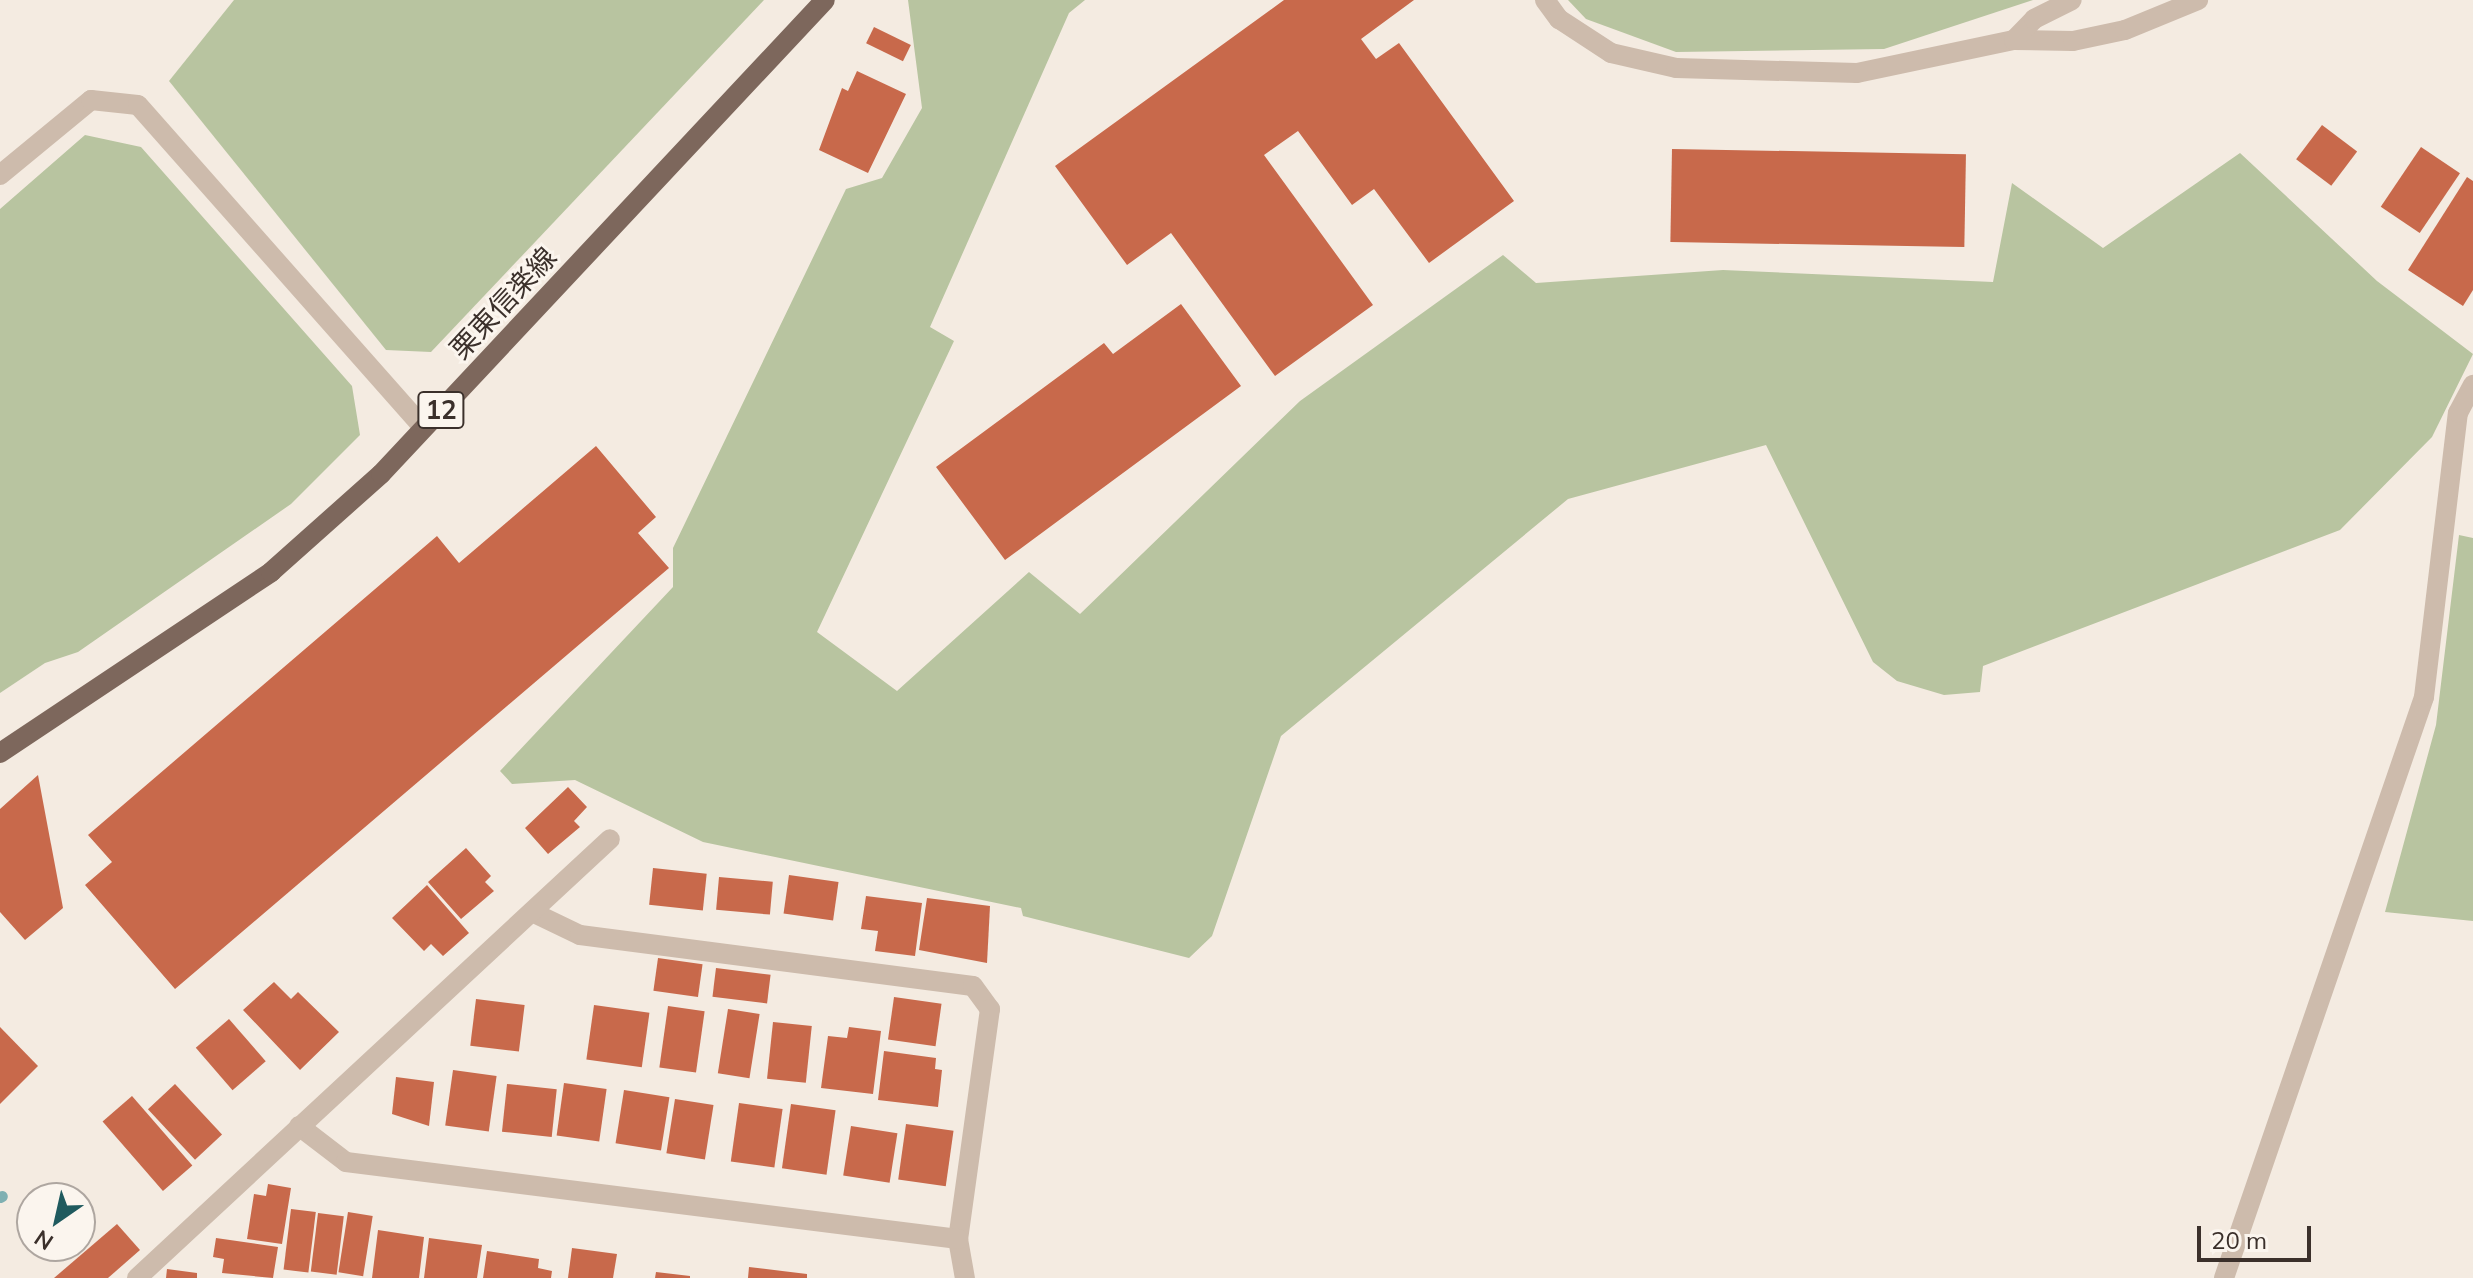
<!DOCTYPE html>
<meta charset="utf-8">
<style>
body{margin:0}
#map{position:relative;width:2473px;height:1278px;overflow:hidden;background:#f4ebe1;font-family:Mulish,"Noto Sans JP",sans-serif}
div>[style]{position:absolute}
.green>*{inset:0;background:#b8c4a0}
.stream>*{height:11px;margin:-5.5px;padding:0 5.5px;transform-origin:5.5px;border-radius:5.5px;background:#7fb0b2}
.building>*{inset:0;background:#c8694b;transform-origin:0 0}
.service>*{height:20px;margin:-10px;padding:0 10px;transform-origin:10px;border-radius:10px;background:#cdbbac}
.primary>*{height:20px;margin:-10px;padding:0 10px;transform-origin:10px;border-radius:10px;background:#7d675c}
span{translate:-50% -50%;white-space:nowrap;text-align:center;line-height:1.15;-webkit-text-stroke:6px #fbf5ee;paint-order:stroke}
.shield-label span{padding:2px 6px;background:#fbf5ee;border:2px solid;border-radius:6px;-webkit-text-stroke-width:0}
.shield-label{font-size:26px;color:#3b302b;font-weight:700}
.street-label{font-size:28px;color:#3b302b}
.north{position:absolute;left:16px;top:1182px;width:80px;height:80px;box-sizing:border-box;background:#fbf5ee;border:2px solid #aea6a0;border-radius:50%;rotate:214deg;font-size:22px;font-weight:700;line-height:32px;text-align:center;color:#3b302b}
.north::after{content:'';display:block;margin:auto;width:28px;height:36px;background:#1f5a5e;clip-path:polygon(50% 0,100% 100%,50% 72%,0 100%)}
.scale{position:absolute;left:2197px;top:1226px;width:114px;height:36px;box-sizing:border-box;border:4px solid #3b302b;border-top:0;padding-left:10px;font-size:24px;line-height:28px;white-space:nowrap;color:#3b302b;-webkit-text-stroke:6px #fbf5ee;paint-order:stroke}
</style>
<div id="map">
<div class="green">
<div style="clip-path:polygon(234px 0,764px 0,431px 352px,386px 350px,169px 81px)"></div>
<div style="clip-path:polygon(908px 0,1085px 0,1069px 13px,930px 327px,954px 341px,817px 632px,897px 691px,1029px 572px,1080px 614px,1300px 401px,1503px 255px,1536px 283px,1723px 270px,1993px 282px,2012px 183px,2103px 248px,2240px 153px,2377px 281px,2473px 354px,2432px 437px,2340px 530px,1983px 666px,1980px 692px,1944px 695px,1897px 681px,1873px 662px,1766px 445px,1568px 499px,1281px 736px,1212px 936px,1189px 958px,1023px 916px,1021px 908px,703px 842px,575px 780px,512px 784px,500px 771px,673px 587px,673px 548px,846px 189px,882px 178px,922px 108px)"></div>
<div style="clip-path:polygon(1568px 0,2033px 0,1884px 49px,1676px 52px,1586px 19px)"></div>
<div style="clip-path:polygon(85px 135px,141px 147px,352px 386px,360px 435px,291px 504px,78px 652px,45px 663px,0 693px,0 209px)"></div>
<div style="clip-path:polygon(2459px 535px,2473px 538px,2473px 921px,2385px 912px,2436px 725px)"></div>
</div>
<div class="stream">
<div style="left:0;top:1197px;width:2px;rotate:-27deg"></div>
</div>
<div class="building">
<div style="clip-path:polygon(1284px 0,1414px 0,1361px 39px,1376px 59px,1399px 43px,1514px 201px,1429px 263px,1374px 189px,1352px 205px,1298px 131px,1264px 155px,1373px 305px,1275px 376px,1171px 233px,1127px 265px,1055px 166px)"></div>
<div style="left:874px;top:27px;width:41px;height:18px;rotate:26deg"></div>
<div style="clip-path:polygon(857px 71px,906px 94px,868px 173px,819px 150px,842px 88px,848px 91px)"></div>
<div style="left:2322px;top:125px;width:44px;height:43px;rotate:37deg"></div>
<div style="left:2421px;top:147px;width:47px;height:72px;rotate:34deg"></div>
<div style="left:1672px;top:149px;width:294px;height:93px;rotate:1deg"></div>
<div style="clip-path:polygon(2467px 177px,2473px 181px,2473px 290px,2463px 306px,2408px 270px)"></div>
<div style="clip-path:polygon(1181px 304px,1241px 386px,1005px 560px,936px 467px,1104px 343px,1113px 354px)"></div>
<div style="clip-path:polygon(596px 446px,656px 517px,638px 533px,669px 568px,175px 989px,85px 885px,112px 862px,88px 835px,437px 536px,459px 563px)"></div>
<div style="clip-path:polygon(38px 775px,63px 908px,25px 940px,0 912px,0 809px)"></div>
<div style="clip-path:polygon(568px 787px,587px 807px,574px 821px,580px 827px,548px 854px,525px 828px)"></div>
<div style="clip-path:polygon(466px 848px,491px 876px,485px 882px,494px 891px,461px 919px,428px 882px)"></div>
<div style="left:653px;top:868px;width:54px;height:37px;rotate:6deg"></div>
<div style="left:789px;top:875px;width:50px;height:39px;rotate:8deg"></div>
<div style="left:719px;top:877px;width:54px;height:33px;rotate:5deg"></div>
<div style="clip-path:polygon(427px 885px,469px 933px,443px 956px,431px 944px,424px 951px,392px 918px)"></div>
<div style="clip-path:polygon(866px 896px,922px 903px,915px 956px,875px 951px,878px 931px,861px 929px)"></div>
<div style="clip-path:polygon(927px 898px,990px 906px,987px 963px,919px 950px)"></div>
<div style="left:658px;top:958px;width:45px;height:33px;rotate:8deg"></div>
<div style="left:716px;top:968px;width:55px;height:29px;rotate:7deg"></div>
<div style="clip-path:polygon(274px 982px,291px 999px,298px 992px,339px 1032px,300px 1070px,243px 1010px)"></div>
<div style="left:894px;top:997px;width:48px;height:43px;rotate:8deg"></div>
<div style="left:476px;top:999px;width:49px;height:47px;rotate:7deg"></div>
<div style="left:594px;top:1005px;width:56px;height:55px;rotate:8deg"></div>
<div style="left:668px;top:1006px;width:37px;height:62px;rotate:8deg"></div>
<div style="left:728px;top:1009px;width:32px;height:65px;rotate:9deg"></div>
<div style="left:229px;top:1019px;width:56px;height:44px;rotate:49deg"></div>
<div style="left:773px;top:1022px;width:39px;height:57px;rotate:6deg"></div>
<div style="clip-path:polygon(0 1027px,38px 1066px,0 1104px)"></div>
<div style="clip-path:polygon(849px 1027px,881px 1031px,873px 1094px,821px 1088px,828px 1036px,847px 1038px)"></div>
<div style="clip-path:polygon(884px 1051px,936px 1058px,935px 1069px,942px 1070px,938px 1107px,878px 1100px)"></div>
<div style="left:453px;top:1070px;width:44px;height:56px;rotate:8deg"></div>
<div style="clip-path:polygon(396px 1077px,434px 1082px,429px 1126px,392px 1114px)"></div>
<div style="left:564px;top:1083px;width:43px;height:53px;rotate:8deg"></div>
<div style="left:175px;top:1084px;width:69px;height:37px;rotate:47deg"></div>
<div style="left:507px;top:1084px;width:50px;height:48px;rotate:6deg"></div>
<div style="left:624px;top:1090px;width:46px;height:54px;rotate:9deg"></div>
<div style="left:132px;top:1096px;width:92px;height:39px;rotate:49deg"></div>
<div style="left:675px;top:1099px;width:39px;height:55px;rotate:9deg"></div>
<div style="left:739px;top:1103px;width:44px;height:59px;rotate:8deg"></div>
<div style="left:791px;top:1104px;width:45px;height:65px;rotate:8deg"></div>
<div style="left:906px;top:1124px;width:48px;height:56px;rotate:8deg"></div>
<div style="left:851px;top:1126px;width:47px;height:50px;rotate:9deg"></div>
<div style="clip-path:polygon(268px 1184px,291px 1188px,282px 1244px,247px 1239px,254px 1194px,266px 1196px)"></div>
<div style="left:291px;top:1209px;width:25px;height:61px;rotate:7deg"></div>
<div style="left:348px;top:1212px;width:25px;height:61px;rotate:9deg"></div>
<div style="left:318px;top:1213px;width:26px;height:59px;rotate:7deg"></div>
<div style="clip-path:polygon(117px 1224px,140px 1250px,108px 1278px,54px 1278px)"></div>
<div style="clip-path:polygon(378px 1230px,424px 1237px,419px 1278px,372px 1278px)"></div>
<div style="clip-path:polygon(216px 1238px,278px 1247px,273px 1278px,222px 1273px,224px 1259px,213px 1257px)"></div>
<div style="clip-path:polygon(429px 1238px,482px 1245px,477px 1278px,424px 1278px)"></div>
<div style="clip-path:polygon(572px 1248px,617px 1254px,613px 1278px,568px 1278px)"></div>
<div style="clip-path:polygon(487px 1251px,539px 1259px,538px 1268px,552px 1271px,551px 1278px,483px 1278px)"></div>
<div style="clip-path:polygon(749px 1267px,807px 1274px,807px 1278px,748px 1278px)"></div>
<div style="clip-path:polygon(167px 1269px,197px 1273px,197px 1278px,166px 1278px)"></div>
<div style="clip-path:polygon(656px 1272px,690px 1276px,690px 1278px,655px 1278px)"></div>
</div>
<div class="service">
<div style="left:1545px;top:0;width:24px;rotate:54deg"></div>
<div style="left:1559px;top:19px;width:62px;rotate:33.2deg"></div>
<div style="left:1611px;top:53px;width:67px;rotate:13deg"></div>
<div style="left:1676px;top:68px;width:181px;rotate:1.6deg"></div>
<div style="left:1857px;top:73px;width:160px;rotate:-11.9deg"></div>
<div style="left:2014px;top:40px;width:59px;rotate:1deg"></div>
<div style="left:2073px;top:41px;width:53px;rotate:-11.9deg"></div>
<div style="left:2125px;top:30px;width:79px;rotate:-22.3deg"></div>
<div style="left:2014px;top:40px;width:29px;rotate:-46deg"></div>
<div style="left:2034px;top:19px;width:42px;rotate:-26.6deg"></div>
<div style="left:0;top:175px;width:118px;rotate:-39.5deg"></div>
<div style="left:91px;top:100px;width:47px;rotate:6.1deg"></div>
<div style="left:138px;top:105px;width:431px;rotate:48.5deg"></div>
<div style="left:532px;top:912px;width:53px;rotate:25.6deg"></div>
<div style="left:580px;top:935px;width:396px;rotate:7.4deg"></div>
<div style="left:973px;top:986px;width:29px;rotate:54deg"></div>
<div style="left:990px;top:1009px;width:232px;rotate:97.9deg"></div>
<div style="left:958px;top:1239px;width:40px;rotate:80deg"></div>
<div style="left:299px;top:1126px;width:59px;rotate:37.5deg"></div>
<div style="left:346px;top:1162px;width:617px;rotate:7.17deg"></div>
<div style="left:137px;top:1278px;width:645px;rotate:-42.86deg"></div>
<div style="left:2224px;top:1278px;width:614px;rotate:-71deg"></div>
<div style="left:2424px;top:697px;width:286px;rotate:-83.2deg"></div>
<div style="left:2458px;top:413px;width:32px;rotate:-62deg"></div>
</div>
<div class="primary">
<div style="left:0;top:753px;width:326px;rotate:-33.7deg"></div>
<div style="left:271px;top:572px;width:147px;rotate:-41.7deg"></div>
<div style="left:381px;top:474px;width:649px;rotate:-46.87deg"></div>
</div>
<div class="shield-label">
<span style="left:441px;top:410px">12</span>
</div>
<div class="street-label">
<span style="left:503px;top:303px;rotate:-47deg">栗東信楽線</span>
</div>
<div class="north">N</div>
<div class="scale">20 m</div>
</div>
